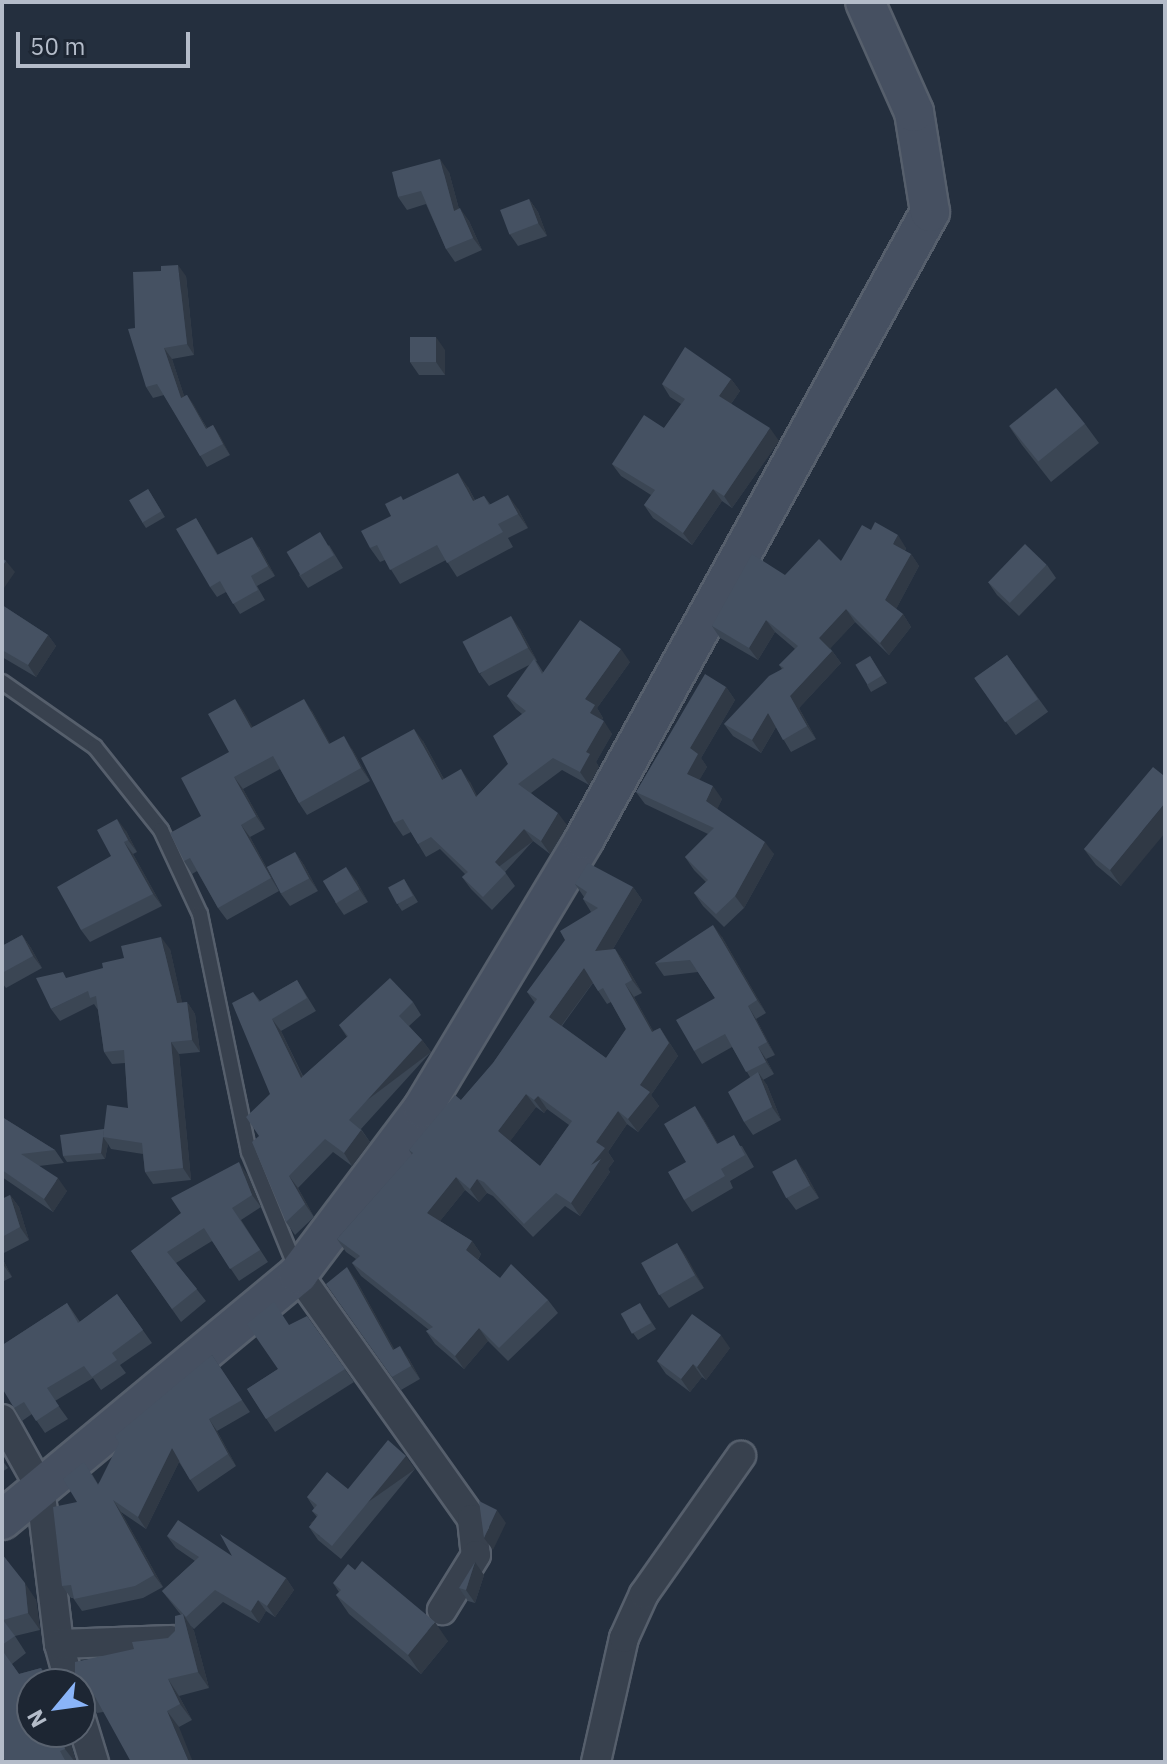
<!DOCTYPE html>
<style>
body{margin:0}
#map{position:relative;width:1167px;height:1764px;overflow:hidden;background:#242f3e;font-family:"IBM Plex Sans",sans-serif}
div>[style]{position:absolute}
.roads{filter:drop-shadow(2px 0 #565f6c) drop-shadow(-2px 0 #565f6c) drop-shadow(0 2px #565f6c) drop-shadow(0 -2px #565f6c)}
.lane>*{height:14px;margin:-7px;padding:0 7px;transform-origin:7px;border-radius:7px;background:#38414e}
.street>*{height:28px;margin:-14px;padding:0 14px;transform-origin:14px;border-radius:14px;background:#38414e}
.secondary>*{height:38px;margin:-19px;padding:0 19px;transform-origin:19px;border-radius:19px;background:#465061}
.wall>*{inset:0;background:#3b4654;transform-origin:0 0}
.shaded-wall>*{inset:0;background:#303945;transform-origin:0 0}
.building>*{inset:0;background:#455162;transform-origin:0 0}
span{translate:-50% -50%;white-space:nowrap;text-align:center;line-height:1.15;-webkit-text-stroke:8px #1d2633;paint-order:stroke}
.frame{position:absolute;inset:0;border:4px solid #b4bcc9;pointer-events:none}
.north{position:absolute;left:16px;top:1668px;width:80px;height:80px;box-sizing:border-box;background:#1d2633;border:2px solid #59626f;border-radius:50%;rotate:241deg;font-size:22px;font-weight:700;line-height:32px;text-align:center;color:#b4bcc9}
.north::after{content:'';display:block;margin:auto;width:28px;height:36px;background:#8ab4f8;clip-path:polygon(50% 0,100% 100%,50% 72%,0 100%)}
.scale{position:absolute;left:16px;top:32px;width:174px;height:36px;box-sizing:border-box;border:4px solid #b4bcc9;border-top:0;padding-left:10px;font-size:24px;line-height:28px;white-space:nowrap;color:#b4bcc9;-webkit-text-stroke:6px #1d2633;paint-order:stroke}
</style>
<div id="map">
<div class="roads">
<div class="lane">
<div style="left:2px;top:682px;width:113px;rotate:35deg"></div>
<div style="left:95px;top:747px;width:106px;rotate:51.5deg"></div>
<div style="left:161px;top:830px;width:93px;rotate:65.1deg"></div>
<div style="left:200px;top:914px;width:243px;rotate:78.4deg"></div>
<div style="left:249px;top:1152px;width:127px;rotate:67.9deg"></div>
</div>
<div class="street">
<div style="left:298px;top:1274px;width:301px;rotate:54.6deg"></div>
<div style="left:472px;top:1519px;width:36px;rotate:84deg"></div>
<div style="left:476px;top:1555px;width:65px;rotate:121.7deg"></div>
<div style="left:2px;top:1419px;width:78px;rotate:60.8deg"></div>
<div style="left:40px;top:1487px;width:158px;rotate:83.1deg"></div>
<div style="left:59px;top:1644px;width:41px;rotate:74.6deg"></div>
<div style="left:59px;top:1644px;width:112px;rotate:-2deg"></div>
<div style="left:80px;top:1716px;width:48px;rotate:73.1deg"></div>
<div style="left:596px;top:1762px;width:127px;rotate:-77.3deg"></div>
<div style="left:624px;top:1638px;width:48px;rotate:-65.6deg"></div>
<div style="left:644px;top:1594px;width:169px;rotate:-54.9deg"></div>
</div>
<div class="secondary">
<div style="left:2px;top:1520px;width:385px;rotate:-39.7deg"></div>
<div style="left:298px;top:1274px;width:208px;rotate:-53deg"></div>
<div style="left:423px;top:1108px;width:313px;rotate:-59deg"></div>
<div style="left:584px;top:840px;width:717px;rotate:-61.15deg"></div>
<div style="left:930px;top:212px;width:101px;rotate:-99.1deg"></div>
<div style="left:914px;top:112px;width:120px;rotate:-114deg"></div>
</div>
</div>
<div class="wall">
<div style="clip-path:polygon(449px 172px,459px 209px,469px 221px,482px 250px,455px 262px,446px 249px,426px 204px,407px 210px,398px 197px)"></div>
<div style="clip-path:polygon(529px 199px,538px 212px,547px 236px,518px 246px,509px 233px)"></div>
<div style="clip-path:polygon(186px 276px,194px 355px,172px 359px,184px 396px,187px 395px,207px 428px,213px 425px,230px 455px,207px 467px,164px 395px,153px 398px,146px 387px)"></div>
<div style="clip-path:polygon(445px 350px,445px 375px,419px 375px,410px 362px)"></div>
<div style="clip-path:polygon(731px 379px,740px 391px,731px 404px,779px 441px,732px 508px,722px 501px,692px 545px,653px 518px,644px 505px,651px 495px,621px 476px,612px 464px,664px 428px,681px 404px,670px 397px,662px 384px)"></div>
<div style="clip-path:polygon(1085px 424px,1099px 443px,1051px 482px,1022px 445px,1009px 426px)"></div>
<div style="clip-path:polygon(468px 487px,475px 500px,484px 496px,490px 504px,518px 509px,528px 528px,508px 538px,513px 547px,457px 577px,446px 560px,400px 584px,385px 560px,380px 562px,370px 548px,404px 500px)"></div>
<div style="clip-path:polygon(148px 489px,165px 517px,146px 528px,142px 522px)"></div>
<div style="clip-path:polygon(196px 518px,218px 555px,259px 547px,275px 576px,257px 586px,265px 600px,240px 614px,226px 592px,217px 597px,210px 587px)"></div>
<div style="clip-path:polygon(871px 530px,906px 548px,905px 551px,911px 554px,919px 566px,896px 609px,903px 614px,911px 627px,889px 655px,855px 622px,830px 648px,841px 663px,799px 708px,816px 739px,791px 752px,776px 727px,761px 753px,733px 736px,724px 724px,782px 669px,779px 665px,795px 649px,775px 632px,758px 660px,720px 638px,712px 626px,785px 575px,841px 561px)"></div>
<div style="clip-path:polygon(329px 545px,343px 568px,308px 588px,299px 575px)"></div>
<div style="clip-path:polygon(1047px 565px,1056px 578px,1019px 616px,997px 595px,988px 582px)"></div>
<div style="clip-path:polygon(2px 605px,48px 635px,56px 646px,36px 677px,2px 657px)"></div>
<div style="clip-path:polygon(520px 629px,537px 661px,536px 661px,543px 672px,630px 662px,597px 708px,603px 718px,602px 720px,612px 734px,596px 762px,599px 767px,589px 785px,562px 770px,531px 793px,567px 825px,550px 854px,533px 841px,505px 872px,515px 886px,492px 910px,471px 889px,462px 877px,465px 874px,440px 849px,426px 857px,411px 832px,403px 836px,394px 823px,423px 741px,444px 779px,470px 782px,477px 796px,508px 764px,522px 714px,516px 709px,507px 696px,529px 665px,489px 686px,480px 674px)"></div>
<div style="left:1007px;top:655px;width:70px;height:40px;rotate:54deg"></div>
<div style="clip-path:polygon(870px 656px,887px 683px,871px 692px,867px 685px)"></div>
<div style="clip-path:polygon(726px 687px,735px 700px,701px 758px,707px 767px,699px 780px,722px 799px,717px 809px,774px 854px,744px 908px,724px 927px,703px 906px,694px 893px,706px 882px,694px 870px,685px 857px,708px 834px,645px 804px,636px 792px)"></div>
<div style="clip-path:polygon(235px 699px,252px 727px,312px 711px,330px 744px,352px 749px,370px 781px,307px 815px,299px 803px,280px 769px,243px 789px,265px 829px,250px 837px,279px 891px,227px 920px,218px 908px,197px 871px,192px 874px,184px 861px,201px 816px,229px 752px)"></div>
<div style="clip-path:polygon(1163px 775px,1121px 886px,1096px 865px,1084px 849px)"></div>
<div style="clip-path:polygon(126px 831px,137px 852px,133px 854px,162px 906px,90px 942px,81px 930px,111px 856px)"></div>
<div style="clip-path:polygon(295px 852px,304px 865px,318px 891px,290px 906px,281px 894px)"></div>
<div style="clip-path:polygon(404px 879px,418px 902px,402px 911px,398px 905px)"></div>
<div style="clip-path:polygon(356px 880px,368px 902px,344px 915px,335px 902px)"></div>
<div style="clip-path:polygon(evenodd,575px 884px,633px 887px,642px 900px,613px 949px,615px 949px,624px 962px,642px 993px,634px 997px,653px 1031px,660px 1028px,678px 1056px,651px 1095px,659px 1106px,638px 1132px,627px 1124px,608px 1152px,614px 1161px,608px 1169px,610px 1172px,580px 1216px,565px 1206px,533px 1237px,493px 1196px,487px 1193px,479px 1202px,465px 1190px,440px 1221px,472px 1241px,481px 1254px,478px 1260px,500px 1278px,548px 1300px,558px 1313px,508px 1361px,488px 1341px,464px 1369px,435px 1344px,426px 1331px,429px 1330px,361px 1276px,352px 1263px,356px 1259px,346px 1252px,337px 1239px,412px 1155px,409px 1150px,461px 1100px,493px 1063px,535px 1003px,527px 992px,591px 912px,583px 899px,584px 897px,575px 884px,593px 983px,607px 1004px,611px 1002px,626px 1029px,606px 1058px,562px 1026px,593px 983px,575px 884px,536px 1107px,544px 1113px,547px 1109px,569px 1125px,540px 1166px,510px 1141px,536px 1107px)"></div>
<div style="clip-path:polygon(22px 935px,31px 948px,42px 968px,6px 988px,2px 983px,2px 946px)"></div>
<div style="clip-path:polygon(722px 937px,766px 1013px,756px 1019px,775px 1055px,766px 1059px,774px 1074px,763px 1080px,767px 1085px,781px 1120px,753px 1135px,744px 1122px,750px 1077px,732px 1047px,702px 1064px,694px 1051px,715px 998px,698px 972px,664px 976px,655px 963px)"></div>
<div style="clip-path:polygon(170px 949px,182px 1003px,187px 1002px,195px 1014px,200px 1052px,179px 1054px,191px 1180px,153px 1184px,145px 1172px,143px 1154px,111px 1149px,108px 1144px,105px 1159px,67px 1162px,63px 1156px,104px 1129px,128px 1108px,125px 1063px,112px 1064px,104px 1052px,98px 1010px,94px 1004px,60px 1021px,51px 1009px)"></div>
<div style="clip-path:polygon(297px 980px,316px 1011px,281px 1031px,303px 1076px,347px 1037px,339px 1025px,413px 1002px,421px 1015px,409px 1026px,422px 1040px,431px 1052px,361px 1129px,370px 1142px,352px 1166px,333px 1152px,298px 1188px,314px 1217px,295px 1235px,286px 1222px,259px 1136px,270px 1094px,253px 992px,260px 1001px)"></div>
<div style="clip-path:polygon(2px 1117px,55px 1150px,64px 1163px,39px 1166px,67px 1191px,53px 1212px,2px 1177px)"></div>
<div style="clip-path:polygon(703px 1118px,718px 1144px,742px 1146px,754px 1167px,730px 1181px,733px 1188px,692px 1212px,684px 1200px,686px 1162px)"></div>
<div style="clip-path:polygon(805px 1172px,819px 1198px,796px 1210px,787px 1198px)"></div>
<div style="clip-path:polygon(247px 1174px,261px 1207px,241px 1220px,268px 1262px,239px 1281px,212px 1241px,176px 1263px,206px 1301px,181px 1322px,131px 1251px)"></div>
<div style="clip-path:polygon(10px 1195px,19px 1207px,29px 1240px,2px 1254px,2px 1199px)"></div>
<div style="clip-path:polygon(677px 1243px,704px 1288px,669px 1308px,660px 1295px)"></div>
<div style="clip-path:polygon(2px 1258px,12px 1277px,2px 1282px)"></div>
<div style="clip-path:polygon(356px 1280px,394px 1349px,409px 1359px,420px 1379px,401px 1390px,326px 1284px)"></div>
<div style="clip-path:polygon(117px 1294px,152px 1343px,120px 1365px,126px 1373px,101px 1390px,93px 1378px,55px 1401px,68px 1419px,45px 1433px,32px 1414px,22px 1421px,14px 1408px,4px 1344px,67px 1303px,80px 1322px)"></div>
<div style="clip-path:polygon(644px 1310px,656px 1329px,638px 1340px,633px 1333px)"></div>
<div style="clip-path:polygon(307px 1316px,354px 1382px,275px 1432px,247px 1389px,278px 1369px)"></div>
<div style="clip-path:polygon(730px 1348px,706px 1380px,702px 1377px,690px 1392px,666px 1374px,657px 1361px)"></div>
<div style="clip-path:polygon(212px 1355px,250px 1412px,217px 1431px,236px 1466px,198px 1492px,179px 1462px,146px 1529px,121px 1512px,163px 1587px,143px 1598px,82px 1611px,73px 1598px,71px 1598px,62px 1586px,77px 1502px,92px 1474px,98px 1484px)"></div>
<div style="clip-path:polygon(2px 1460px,8px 1468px,2px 1472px)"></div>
<div style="clip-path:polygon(415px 1469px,341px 1559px,318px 1540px,309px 1527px,317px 1517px,312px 1511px,314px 1508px,307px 1497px,348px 1489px)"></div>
<div style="clip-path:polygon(167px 1536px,232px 1556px,286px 1578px,294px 1590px,275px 1617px,266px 1611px,259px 1623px,223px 1602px,194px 1629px,191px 1626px,194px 1631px,209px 1688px,179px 1696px,192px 1720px,179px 1727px,103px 1712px,97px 1713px,90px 1703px,80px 1701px,80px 1684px,65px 1683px,168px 1638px,175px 1631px,181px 1615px,162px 1591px,195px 1561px,176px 1548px)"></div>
<div style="clip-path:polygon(2px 1554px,36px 1600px,40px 1630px,15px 1636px,26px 1653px,12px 1664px,19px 1674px,41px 1668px,50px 1680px,32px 1732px,67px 1732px,76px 1762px,6px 1762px,2px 1756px)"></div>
<div style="clip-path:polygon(484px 1575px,475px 1603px,468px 1601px,459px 1588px)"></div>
<div style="clip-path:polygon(333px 1583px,448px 1641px,421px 1674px,349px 1614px,336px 1595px,339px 1592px)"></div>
</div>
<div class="shaded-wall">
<div style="clip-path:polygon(440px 159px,449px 172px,463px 224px,454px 211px)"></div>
<div style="clip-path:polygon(529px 199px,538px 212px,547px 236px,538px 223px)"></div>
<div style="clip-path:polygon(460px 208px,469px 221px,482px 250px,473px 238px)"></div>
<div style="clip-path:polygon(178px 265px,186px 276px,194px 355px,187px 344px)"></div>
<div style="clip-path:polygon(436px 337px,445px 350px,445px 375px,436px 362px)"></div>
<div style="clip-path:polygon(164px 348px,172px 359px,188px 408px,181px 398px)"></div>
<div style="clip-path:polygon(731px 379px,740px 391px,728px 408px,719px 396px)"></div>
<div style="clip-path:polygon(187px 395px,194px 405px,213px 440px,206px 429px)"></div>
<div style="clip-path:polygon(213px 425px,220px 436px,230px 455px,223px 444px)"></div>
<div style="clip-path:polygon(770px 428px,779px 441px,732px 508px,724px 496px)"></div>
<div style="clip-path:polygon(458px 473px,468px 487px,483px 516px,473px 501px)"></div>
<div style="clip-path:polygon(713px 489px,722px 501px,692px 545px,683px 533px)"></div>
<div style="clip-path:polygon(508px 495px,518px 509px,528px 528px,518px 514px)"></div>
<div style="clip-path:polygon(898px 535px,906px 548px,901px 556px,893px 544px)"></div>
<div style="clip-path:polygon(252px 537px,259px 547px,275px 576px,268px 566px)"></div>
<div style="clip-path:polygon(911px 554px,919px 566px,894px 613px,885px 600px)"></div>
<div style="clip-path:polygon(6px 561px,15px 572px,2px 591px,2px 567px)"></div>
<div style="clip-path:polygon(846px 609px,855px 622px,828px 651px,819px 638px)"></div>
<div style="clip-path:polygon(903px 614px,911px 627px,889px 655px,880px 643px)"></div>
<div style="clip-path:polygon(511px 616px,520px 629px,537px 661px,528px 648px)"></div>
<div style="clip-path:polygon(766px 620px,775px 632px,758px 660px,749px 648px)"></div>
<div style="clip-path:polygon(48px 635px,56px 646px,36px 677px,28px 665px)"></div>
<div style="clip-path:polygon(621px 649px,630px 662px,597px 708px,603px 718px,599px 726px,590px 713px,585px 699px)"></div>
<div style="clip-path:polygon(832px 651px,841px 663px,799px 708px,816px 739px,807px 726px,790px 696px)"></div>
<div style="clip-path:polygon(726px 687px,735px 700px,701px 758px,707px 767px,696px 786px,687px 774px,690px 748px)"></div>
<div style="clip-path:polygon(235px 699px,244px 712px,260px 740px,251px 728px)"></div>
<div style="clip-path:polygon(304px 699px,312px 711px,338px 757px,329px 744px)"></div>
<div style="clip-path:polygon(768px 713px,777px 725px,761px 753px,752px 740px)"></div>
<div style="clip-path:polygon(604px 721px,612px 734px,596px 762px,599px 767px,589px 785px,580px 772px,586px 752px)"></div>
<div style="clip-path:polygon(414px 729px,423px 741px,451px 792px,442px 780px)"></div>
<div style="clip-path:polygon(344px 736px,352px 749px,370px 781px,361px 768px)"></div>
<div style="clip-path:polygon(461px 769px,470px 782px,484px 810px,476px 797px)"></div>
<div style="clip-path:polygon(234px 777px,243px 789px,265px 829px,256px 816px)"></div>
<div style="clip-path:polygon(713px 786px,722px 799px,715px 814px,706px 801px)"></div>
<div style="clip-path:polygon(1165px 803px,1165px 833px,1121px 886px,1110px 870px)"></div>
<div style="clip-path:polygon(558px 813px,567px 825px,550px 854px,541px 841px)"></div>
<div style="clip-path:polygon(117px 819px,126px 831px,137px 852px,128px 840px)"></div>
<div style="clip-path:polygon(241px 825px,250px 837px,279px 891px,271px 878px)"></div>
<div style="left:524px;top:829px;width:15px;height:44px;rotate:53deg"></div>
<div style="clip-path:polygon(124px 842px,133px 854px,162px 906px,153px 894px)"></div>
<div style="clip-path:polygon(765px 842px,774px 854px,744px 908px,735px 896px)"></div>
<div style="clip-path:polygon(295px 852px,304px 865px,318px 891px,309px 878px)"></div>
<div style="clip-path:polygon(346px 867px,356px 880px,368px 902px,359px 889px)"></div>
<div style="clip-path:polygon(633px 887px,642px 900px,604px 964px,595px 951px)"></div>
<div style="clip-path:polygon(713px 925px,722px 937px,766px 1013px,757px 1000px)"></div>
<div style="clip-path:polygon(22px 935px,31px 948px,42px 968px,33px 956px)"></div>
<div style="clip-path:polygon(161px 937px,170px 949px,185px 1015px,177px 1003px)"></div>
<div style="clip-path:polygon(615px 949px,624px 962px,642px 993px,632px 980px)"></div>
<div style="clip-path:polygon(584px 968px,594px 981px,558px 1030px,549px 1017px)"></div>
<div style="clip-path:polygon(625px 984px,634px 997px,661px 1045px,652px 1032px)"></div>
<div style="clip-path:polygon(187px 1002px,195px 1014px,200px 1052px,192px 1040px)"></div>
<div style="clip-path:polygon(748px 1006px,756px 1019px,775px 1055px,767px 1042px)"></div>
<div style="clip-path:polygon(272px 1019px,281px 1031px,309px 1090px,301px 1078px)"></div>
<div style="clip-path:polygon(660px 1028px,678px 1056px,651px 1095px,659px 1106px,638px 1132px,628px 1119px)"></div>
<div style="left:422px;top:1040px;width:15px;height:108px;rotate:53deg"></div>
<div style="clip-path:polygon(171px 1042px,179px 1054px,191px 1180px,183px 1168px)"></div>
<div style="clip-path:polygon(758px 1047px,766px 1059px,774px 1074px,766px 1062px)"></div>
<div style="clip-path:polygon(758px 1072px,767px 1085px,781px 1120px,772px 1107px)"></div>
<div style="clip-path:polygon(526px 1094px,536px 1107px,508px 1144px,498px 1131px)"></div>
<div style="clip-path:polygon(538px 1096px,547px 1109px,544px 1113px,534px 1100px)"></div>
<div style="clip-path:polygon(695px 1106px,703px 1118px,725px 1156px,717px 1144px)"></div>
<div style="clip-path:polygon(618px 1111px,627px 1124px,608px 1152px,614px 1161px,608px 1169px,610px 1172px,580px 1216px,571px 1203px,591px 1165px,596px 1142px)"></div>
<div style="clip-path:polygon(104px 1129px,103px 1137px,108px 1144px,105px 1159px,101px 1153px)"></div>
<div style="clip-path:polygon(361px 1130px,370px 1142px,352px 1166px,344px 1153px)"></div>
<div style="clip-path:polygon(796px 1159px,805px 1172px,819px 1198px,810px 1185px)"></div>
<div style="clip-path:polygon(239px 1162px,247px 1174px,261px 1207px,252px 1195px)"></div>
<div style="clip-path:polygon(289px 1176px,298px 1188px,314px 1217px,305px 1204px)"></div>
<div style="clip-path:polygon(456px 1177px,465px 1190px,436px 1226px,427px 1213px)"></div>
<div style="clip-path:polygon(58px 1178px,67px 1191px,53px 1212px,44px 1199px)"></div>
<div style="clip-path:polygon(477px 1179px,487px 1193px,479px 1202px,470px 1189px)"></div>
<div style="clip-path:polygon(10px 1195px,19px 1207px,29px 1240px,20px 1227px)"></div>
<div style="clip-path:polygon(472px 1241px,481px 1254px,475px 1264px,466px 1250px)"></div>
<div style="clip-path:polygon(677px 1243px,686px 1256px,704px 1288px,695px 1275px)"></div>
<div style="clip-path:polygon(2px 1258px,12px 1277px,2px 1263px)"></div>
<div style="clip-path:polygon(347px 1267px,356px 1280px,402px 1363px,393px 1350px)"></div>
<div style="clip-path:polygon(479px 1328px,488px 1341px,464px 1369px,455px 1356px)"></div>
<div style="clip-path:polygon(721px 1335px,730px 1348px,706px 1380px,697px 1367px)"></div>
<div style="clip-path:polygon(400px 1346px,409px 1359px,420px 1379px,411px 1366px)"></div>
<div style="clip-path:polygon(693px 1364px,702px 1377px,690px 1392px,681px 1379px)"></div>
<div style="clip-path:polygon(209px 1419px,217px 1431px,236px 1466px,228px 1454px)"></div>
<div style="clip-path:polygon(172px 1448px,180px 1460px,146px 1529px,138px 1517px)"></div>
<div style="left:406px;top:1456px;width:16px;height:117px;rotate:55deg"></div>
<div style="clip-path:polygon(113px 1500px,121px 1512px,163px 1587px,154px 1575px)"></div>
<div style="clip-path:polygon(497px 1510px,506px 1523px,493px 1550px,484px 1538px)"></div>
<div style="clip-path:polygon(475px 1562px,484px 1575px,475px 1603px,466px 1590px)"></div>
<div style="clip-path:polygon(286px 1578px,294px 1590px,275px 1617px,267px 1606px)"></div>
<div style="clip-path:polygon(25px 1583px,36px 1600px,40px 1630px,28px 1613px)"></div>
<div style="clip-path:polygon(258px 1600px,266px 1611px,259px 1623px,251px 1611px)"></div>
<div style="clip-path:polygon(183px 1614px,194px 1631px,209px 1688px,198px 1672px)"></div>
<div style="clip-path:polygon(435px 1622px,448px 1641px,421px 1674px,408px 1655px)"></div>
<div style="clip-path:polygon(168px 1679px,179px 1696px,192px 1720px,180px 1704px)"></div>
<div style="clip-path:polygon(167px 1711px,179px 1727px,193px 1762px,189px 1762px)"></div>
<div style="clip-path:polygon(60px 1732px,67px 1732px,76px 1762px,75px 1762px,65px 1749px)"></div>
</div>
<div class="building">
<div style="clip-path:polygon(440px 159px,454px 211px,460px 208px,473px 238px,446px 249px,421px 191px,398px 197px,392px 172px)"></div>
<div style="left:529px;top:199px;width:26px;height:31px;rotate:69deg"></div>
<div style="clip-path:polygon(178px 265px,187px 344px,164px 348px,181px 398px,187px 395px,206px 429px,213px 425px,223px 444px,200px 456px,157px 384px,146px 387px,128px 329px,135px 328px,133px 272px,161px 271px,161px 266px)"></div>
<div style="left:436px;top:337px;width:25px;height:26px;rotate:90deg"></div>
<div style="clip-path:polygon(685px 347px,731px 379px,719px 396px,770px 428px,724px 496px,713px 489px,683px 533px,644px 505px,655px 490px,612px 464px,644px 415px,664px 428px,685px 399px,662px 384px)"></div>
<div style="left:1056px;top:388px;width:46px;height:60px;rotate:51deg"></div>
<div style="clip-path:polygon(458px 473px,473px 501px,484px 496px,489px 505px,508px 495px,518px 514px,498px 524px,503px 532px,447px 563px,437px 545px,390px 570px,377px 545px,370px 548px,361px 531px,391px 516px,385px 504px,401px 496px,403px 500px)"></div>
<div style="left:148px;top:489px;width:26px;height:22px;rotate:59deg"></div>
<div style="clip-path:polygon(196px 518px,217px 555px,252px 537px,268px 566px,251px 576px,258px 590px,233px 604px,220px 581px,210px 587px,176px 529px)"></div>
<div style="clip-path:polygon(875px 522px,898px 535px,893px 544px,911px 554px,885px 600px,903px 614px,880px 643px,846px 609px,819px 638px,832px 651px,790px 696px,807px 726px,783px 740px,768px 713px,752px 740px,724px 724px,769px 676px,784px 668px,779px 665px,798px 646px,766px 620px,749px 648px,712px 626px,752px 554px,785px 575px,819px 539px,841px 561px,862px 525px,871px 530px)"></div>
<div style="left:320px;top:532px;width:27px;height:39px;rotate:59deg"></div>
<div style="left:1025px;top:544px;width:30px;height:53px;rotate:44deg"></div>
<div style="clip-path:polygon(2px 558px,6px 561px,2px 567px)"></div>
<div style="clip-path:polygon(2px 605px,48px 635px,28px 665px,2px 650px)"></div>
<div style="left:511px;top:616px;width:36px;height:55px;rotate:62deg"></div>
<div style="clip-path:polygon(580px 620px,621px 649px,585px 699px,595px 705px,590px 713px,604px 721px,586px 752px,590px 754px,580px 772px,553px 758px,518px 784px,558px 813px,541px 841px,524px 829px,495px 862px,506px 873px,483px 897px,462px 877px,468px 872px,431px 837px,418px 844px,403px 819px,394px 823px,361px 758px,414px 729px,442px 780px,461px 769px,476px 797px,508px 764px,493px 736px,526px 711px,507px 696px,534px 659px,542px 674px)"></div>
<div style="left:1007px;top:655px;width:54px;height:40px;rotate:55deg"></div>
<div style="left:870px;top:656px;width:23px;height:17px;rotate:59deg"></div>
<div style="clip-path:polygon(705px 674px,726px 687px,690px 748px,698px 754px,687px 774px,713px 786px,706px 801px,765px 842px,735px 896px,716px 914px,694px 893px,708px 880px,685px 857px,714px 828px,636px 792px)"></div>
<div style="clip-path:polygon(235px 699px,251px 728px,304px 699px,329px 744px,344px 736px,361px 768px,299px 803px,273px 756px,234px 777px,256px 816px,241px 825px,271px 878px,218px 908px,190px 858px,184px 861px,170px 833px,201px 816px,181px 778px,229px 752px,208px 714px)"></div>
<div style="clip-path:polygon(1153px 767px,1163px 775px,1165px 772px,1165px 803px,1110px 870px,1084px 849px)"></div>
<div style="clip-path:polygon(117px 819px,128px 840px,124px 842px,153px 894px,81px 930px,57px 887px,111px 856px,97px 830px)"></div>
<div style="left:295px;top:852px;width:30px;height:32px;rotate:62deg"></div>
<div style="clip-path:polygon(evenodd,588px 863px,633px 887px,595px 951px,615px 949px,632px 980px,625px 984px,652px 1032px,660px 1028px,669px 1043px,640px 1085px,650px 1092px,628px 1119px,618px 1111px,596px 1142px,605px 1148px,591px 1165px,601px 1159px,571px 1203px,556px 1193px,524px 1224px,484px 1182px,477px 1179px,470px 1189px,456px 1177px,427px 1213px,472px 1241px,466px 1250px,500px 1278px,511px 1264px,548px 1300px,499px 1348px,479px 1328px,455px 1356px,426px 1331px,433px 1327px,352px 1263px,360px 1256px,337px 1239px,413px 1153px,409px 1150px,455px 1095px,461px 1100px,493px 1063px,537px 999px,527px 992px,565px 940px,560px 931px,598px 908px,583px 899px,587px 892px,575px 884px,588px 863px,584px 968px,598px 991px,603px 988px,626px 1029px,606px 1058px,549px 1017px,584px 968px,588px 863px,526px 1094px,534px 1100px,538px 1096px,572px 1121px,540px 1166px,498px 1131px,526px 1094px)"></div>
<div style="left:346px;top:867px;width:26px;height:27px;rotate:59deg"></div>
<div style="left:404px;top:879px;width:19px;height:18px;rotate:62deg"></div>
<div style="clip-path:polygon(713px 925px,757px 1000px,748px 1006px,767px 1042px,758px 1047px,766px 1062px,746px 1072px,725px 1034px,694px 1051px,676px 1020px,715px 998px,690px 960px,655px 963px)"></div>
<div style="clip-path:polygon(22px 935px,33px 956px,2px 973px,2px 946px)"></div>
<div style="clip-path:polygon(161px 937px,177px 1003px,187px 1002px,192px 1040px,171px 1042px,183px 1168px,145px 1172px,142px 1143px,103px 1137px,107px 1105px,128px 1108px,124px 1050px,104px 1052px,96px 996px,90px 998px,88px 991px,51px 1009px,36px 978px,63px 972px,66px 978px,103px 968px,102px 963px,124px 958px,121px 946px)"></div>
<div style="clip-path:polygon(390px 978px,413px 1002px,399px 1016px,422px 1040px,349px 1120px,361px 1130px,344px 1153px,325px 1139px,289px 1176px,305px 1204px,286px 1222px,252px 1142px,259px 1136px,246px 1117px,270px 1094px,232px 1003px,253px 992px,259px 1002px,297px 980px,307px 998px,272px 1019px,301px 1078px,348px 1036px,339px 1025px)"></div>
<div style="clip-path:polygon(758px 1072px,772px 1107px,744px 1122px,728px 1092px)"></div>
<div style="clip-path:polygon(695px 1106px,717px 1144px,734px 1135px,745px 1155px,721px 1169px,725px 1176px,684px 1200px,668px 1172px,686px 1162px,664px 1124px)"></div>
<div style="clip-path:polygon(2px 1117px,55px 1150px,21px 1154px,58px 1178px,44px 1199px,2px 1170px)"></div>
<div style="clip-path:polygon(104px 1129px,101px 1153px,63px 1156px,60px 1135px)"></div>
<div style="left:796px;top:1159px;width:30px;height:27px;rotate:62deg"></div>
<div style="clip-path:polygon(239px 1162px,252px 1195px,232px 1208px,260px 1250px,230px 1269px,204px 1228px,167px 1252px,197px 1289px,172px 1309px,131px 1251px,181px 1213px,171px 1198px)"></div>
<div style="clip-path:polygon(10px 1195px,20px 1227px,2px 1237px,2px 1199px)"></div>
<div style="left:677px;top:1243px;width:37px;height:41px;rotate:61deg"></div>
<div style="clip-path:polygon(347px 1267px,393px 1350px,400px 1346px,411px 1366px,392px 1377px,326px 1284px)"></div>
<div style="clip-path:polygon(117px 1294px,143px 1330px,112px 1353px,117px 1360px,92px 1377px,84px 1366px,47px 1388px,59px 1406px,36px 1421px,24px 1402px,14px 1408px,2px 1388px,2px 1341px,4px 1344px,67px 1303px,78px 1323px)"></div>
<div style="clip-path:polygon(274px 1302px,289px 1325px,307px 1316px,345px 1369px,266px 1419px,247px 1389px,278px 1369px,247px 1324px)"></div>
<div style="left:640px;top:1303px;width:23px;height:22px;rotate:61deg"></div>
<div style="clip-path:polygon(692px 1314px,721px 1335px,697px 1367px,693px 1364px,681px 1379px,657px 1361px)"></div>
<div style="clip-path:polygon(212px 1355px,242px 1400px,209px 1419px,228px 1454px,190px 1480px,172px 1448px,138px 1517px,113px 1500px,154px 1575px,135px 1586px,74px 1599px,71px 1585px,62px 1586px,53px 1507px,77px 1502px,63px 1479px,84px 1462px,98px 1485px,119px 1443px,115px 1436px)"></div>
<div style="clip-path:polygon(388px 1440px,406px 1456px,332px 1546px,309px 1527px,318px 1515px,312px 1511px,317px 1505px,307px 1497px,327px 1472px,348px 1489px)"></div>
<div style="clip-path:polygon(479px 1501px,497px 1510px,484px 1538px)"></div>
<div style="clip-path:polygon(178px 1520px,232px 1556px,220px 1534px,286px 1578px,267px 1606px,258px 1600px,251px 1611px,215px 1590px,186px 1617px,162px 1591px,199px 1557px,167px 1536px)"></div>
<div style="clip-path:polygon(2px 1554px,25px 1583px,28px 1613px,3px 1620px,15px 1636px,2px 1645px)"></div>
<div style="clip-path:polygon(362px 1561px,435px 1622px,408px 1655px,336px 1595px,341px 1590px,333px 1583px,348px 1564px,355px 1570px)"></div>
<div style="clip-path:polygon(475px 1562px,466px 1590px,459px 1588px)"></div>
<div style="clip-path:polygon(183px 1614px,198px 1672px,168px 1679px,180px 1704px,167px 1711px,189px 1762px,131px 1762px,94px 1695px,85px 1697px,80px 1688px,80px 1684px,65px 1683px,75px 1673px,75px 1662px,134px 1649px,132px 1642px,168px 1638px,175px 1631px,175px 1616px)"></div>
<div style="clip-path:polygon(2px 1650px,19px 1674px,41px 1668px,47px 1680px,62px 1684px,32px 1684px,32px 1732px,60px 1732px,65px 1749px,60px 1751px,66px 1762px,6px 1762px,2px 1756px)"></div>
</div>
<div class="frame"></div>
<div class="north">N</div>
<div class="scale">50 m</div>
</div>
